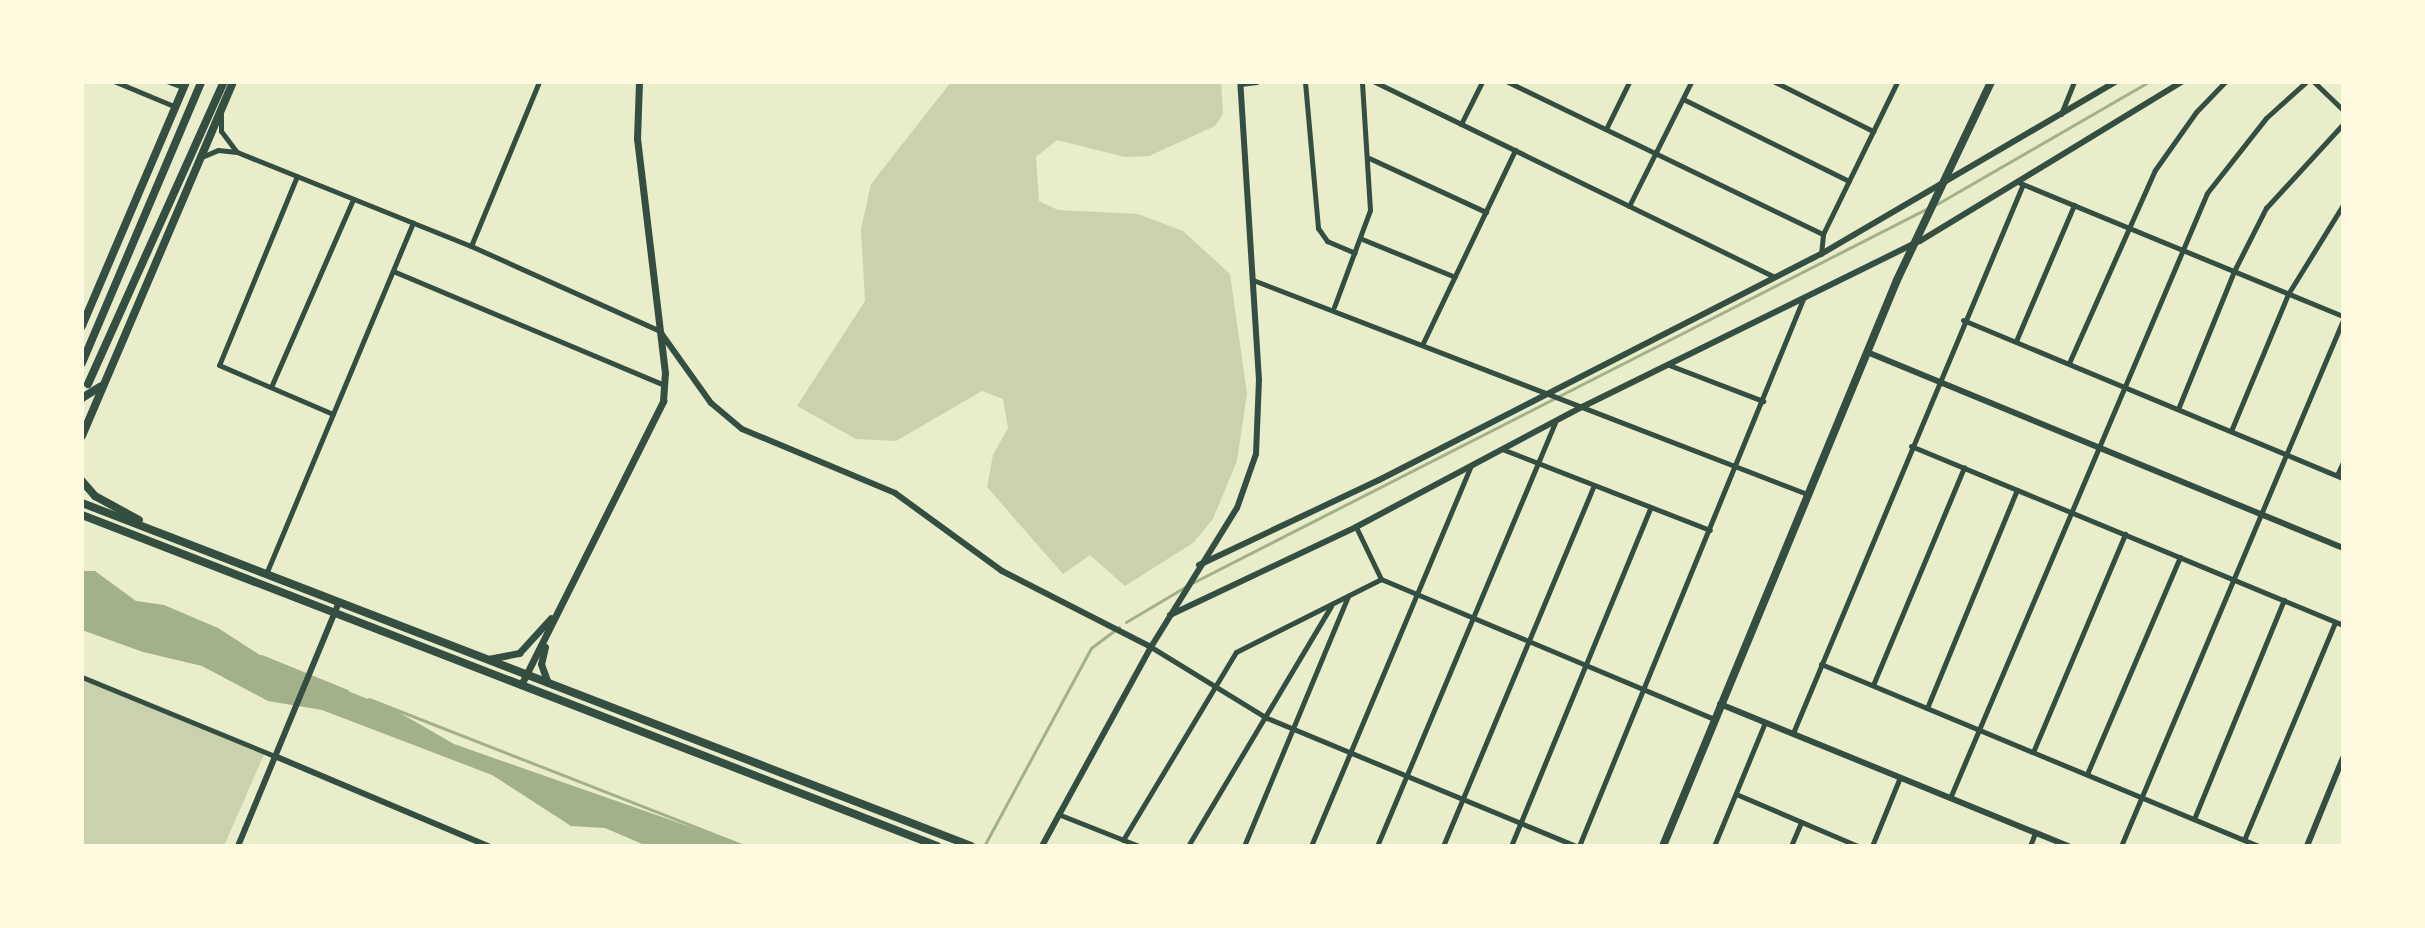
<!DOCTYPE html>
<style>
body{margin:0}
#map{position:relative;width:2425px;height:928px;overflow:hidden;background:#e9edc9;font-family:"Open Sans",sans-serif}
div>[style]{position:absolute}
.green>*{inset:0;background:#cad2ad}
.water>*{inset:0;background:#a3b18a}
.stream>*{height:3px;margin:-1.5px;padding:0 1.5px;transform-origin:1.5px;border-radius:1.5px;background:#a3b18a}
.minor>*{height:5px;margin:-2.5px;padding:0 2.5px;transform-origin:2.5px;border-radius:2.5px;background:#344e41}
.tertiary>*{height:6px;margin:-3px;padding:0 3px;transform-origin:3px;border-radius:3px;background:#344e41}
.secondary>*{height:7px;margin:-3.5px;padding:0 3.5px;transform-origin:3.5px;border-radius:3.5px;background:#344e41}
.primary>*{height:8px;margin:-4px;padding:0 4px;transform-origin:4px;border-radius:4px;background:#344e41}
span{translate:-50% -50%;white-space:nowrap;text-align:center;line-height:1.15;-webkit-text-stroke:8px #fefae0;paint-order:stroke}
.frame{position:absolute;inset:0;border:84px solid #fefae0;pointer-events:none}
</style>
<div id="map">
<div class="green">
<div style="clip-path:polygon(951px 82px,1221px 82px,1223px 114px,1215px 126px,1149px 156px,1125px 157px,1057px 140px,1036px 157px,1039px 201px,1058px 210px,1138px 214px,1183px 231px,1230px 274px,1247px 394px,1237px 461px,1213px 519px,1193px 543px,1125px 586px,1090px 555px,1063px 574px,987px 487px,993px 455px,1008px 428px,1003px 399px,982px 391px,896px 441px,856px 439px,797px 406px,865px 301px,861px 229px,871px 184px)"></div>
<div style="clip-path:polygon(82px 676px,265px 752px,224px 846px,82px 846px)"></div>
</div>
<div class="water">
<div style="clip-path:polygon(82px 571px,95px 571px,136px 601px,164px 605px,218px 628px,263px 657px,395px 710px,454px 744px,745px 846px,647px 846px,605px 828px,571px 826px,492px 775px,322px 710px,268px 701px,202px 666px,143px 652px,82px 630px)"></div>
</div>
<div class="stream">
<div style="left:1937px;top:204px;width:244px;rotate:-30deg"></div>
<div style="left:1192px;top:583px;width:824px;rotate:-27deg"></div>
<div style="left:1126px;top:622px;width:69px;rotate:-30.7deg"></div>
<div style="left:261px;top:656px;width:93px;rotate:22.1deg"></div>
<div style="left:369px;top:699px;width:404px;rotate:21.4deg"></div>
<div style="left:984px;top:846px;width:225px;rotate:-61.6deg"></div>
<div style="left:1091px;top:648px;width:35px;rotate:-37deg"></div>
</div>
<div class="minor">
<div style="left:116px;top:82px;width:65px;rotate:22.6deg"></div>
<div style="left:169px;top:82px;width:15px;rotate:20deg"></div>
<div style="left:1305px;top:82px;width:147px;rotate:84.9deg"></div>
<div style="left:1318px;top:228px;width:16px;rotate:55deg"></div>
<div style="left:1327px;top:241px;width:30px;rotate:23deg"></div>
<div style="left:1375px;top:82px;width:443px;rotate:26deg"></div>
<div style="left:1508px;top:82px;width:350px;rotate:25.8deg"></div>
<div style="left:1775px;top:82px;width:110px;rotate:26.6deg"></div>
<div style="left:2314px;top:82px;width:40px;rotate:44deg"></div>
<div style="left:1240px;top:84px;width:17px;rotate:-7deg"></div>
<div style="left:1683px;top:99px;width:185px;rotate:26.3deg"></div>
<div style="left:2061px;top:114px;width:35px;rotate:-68deg"></div>
<div style="left:221px;top:115px;width:16px;rotate:90deg"></div>
<div style="left:221px;top:131px;width:25px;rotate:53deg"></div>
<div style="left:1461px;top:124px;width:47px;rotate:-63.4deg"></div>
<div style="left:1606px;top:129px;width:52px;rotate:-63.9deg"></div>
<div style="left:204px;top:156px;width:15px;rotate:-23deg"></div>
<div style="left:218px;top:150px;width:19px;rotate:6deg"></div>
<div style="left:237px;top:152px;width:252px;rotate:21.9deg"></div>
<div style="left:471px;top:246px;width:207px;rotate:24.2deg"></div>
<div style="left:1369px;top:158px;width:129px;rotate:24.8deg"></div>
<div style="left:297px;top:176px;width:204px;rotate:112.4deg"></div>
<div style="left:219px;top:365px;width:124px;rotate:23.3deg"></div>
<div style="left:2020px;top:183px;width:349px;rotate:22.4deg"></div>
<div style="left:1629px;top:206px;width:139px;rotate:-63.4deg"></div>
<div style="left:1362px;top:239px;width:100px;rotate:22.2deg"></div>
<div style="left:471px;top:246px;width:178px;rotate:-67.5deg"></div>
<div style="left:1821px;top:254px;width:20px;rotate:-84deg"></div>
<div style="left:1823px;top:234px;width:169px;rotate:-64deg"></div>
<div style="left:393px;top:271px;width:294px;rotate:22.8deg"></div>
<div style="left:1253px;top:280px;width:594px;rotate:21.12deg"></div>
<div style="left:1334px;top:307px;width:103px;rotate:-69.6deg"></div>
<div style="left:1370px;top:210px;width:128px;rotate:-93.6deg"></div>
<div style="left:1963px;top:320px;width:412px;rotate:22.6deg"></div>
<div style="left:2016px;top:341px;width:148px;rotate:-66.9deg"></div>
<div style="left:1423px;top:343px;width:214px;rotate:-64.5deg"></div>
<div style="left:2069px;top:363px;width:211px;rotate:-66deg"></div>
<div style="left:2155px;top:170px;width:71px;rotate:-54.7deg"></div>
<div style="left:2196px;top:112px;width:42px;rotate:-46deg"></div>
<div style="left:1669px;top:365px;width:101px;rotate:21deg"></div>
<div style="left:271px;top:387px;width:205px;rotate:-66.4deg"></div>
<div style="left:2178px;top:409px;width:149px;rotate:-67.9deg"></div>
<div style="left:2234px;top:271px;width:71px;rotate:-63.1deg"></div>
<div style="left:2266px;top:208px;width:114px;rotate:-47.5deg"></div>
<div style="left:2231px;top:431px;width:148px;rotate:-67.4deg"></div>
<div style="left:2288px;top:294px;width:105px;rotate:-58.3deg"></div>
<div style="left:1911px;top:446px;width:468px;rotate:22.5deg"></div>
<div style="left:1502px;top:449px;width:223px;rotate:21.3deg"></div>
<div style="left:2337px;top:475px;width:14px;rotate:-65deg"></div>
<div style="left:1356px;top:527px;width:58px;rotate:64.3deg"></div>
<div style="left:1381px;top:579px;width:361px;rotate:22.8deg"></div>
<div style="left:266px;top:574px;width:381px;rotate:-67.3deg"></div>
<div style="left:1151px;top:647px;width:136px;rotate:31.5deg"></div>
<div style="left:1267px;top:718px;width:334px;rotate:22.5deg"></div>
<div style="left:1821px;top:664px;width:474px;rotate:22.6deg"></div>
<div style="left:82px;top:677px;width:211px;rotate:22.3deg"></div>
<div style="left:1873px;top:685px;width:236px;rotate:-67.3deg"></div>
<div style="left:1927px;top:708px;width:236px;rotate:-67.6deg"></div>
<div style="left:1793px;top:733px;width:595px;rotate:-67.27deg"></div>
<div style="left:2033px;top:752px;width:237px;rotate:-67.1deg"></div>
<div style="left:2087px;top:774px;width:236px;rotate:-66.8deg"></div>
<div style="left:1736px;top:794px;width:133px;rotate:23.1deg"></div>
<div style="left:1950px;top:798px;width:657px;rotate:-66.98deg"></div>
<div style="left:2207px;top:193px;width:95px;rotate:-51.8deg"></div>
<div style="left:2266px;top:118px;width:54px;rotate:-42deg"></div>
<div style="left:1058px;top:814px;width:87px;rotate:21.6deg"></div>
<div style="left:2194px;top:819px;width:237px;rotate:-67.7deg"></div>
<div style="left:1123px;top:840px;width:219px;rotate:-59deg"></div>
<div style="left:1236px;top:652px;width:162px;rotate:-26.7deg"></div>
<div style="left:2244px;top:840px;width:236px;rotate:-67.3deg"></div>
<div style="left:1188px;top:846px;width:279px;rotate:-59.2deg"></div>
<div style="left:1244px;top:846px;width:271px;rotate:-67.4deg"></div>
<div style="left:1311px;top:846px;width:411px;rotate:-67.2deg"></div>
<div style="left:1377px;top:846px;width:459px;rotate:-67.2deg"></div>
<div style="left:1443px;top:846px;width:389px;rotate:-67.3deg"></div>
<div style="left:1511px;top:846px;width:365px;rotate:-67.6deg"></div>
<div style="left:1579px;top:846px;width:591px;rotate:-67.73deg"></div>
<div style="left:1714px;top:846px;width:134px;rotate:-67.6deg"></div>
<div style="left:1791px;top:846px;width:26px;rotate:-67deg"></div>
<div style="left:1872px;top:846px;width:74px;rotate:-67.9deg"></div>
<div style="left:2030px;top:846px;width:14px;rotate:-69deg"></div>
<div style="left:2121px;top:846px;width:571px;rotate:-67.12deg"></div>
</div>
<div class="tertiary">
<div style="left:661px;top:333px;width:86px;rotate:54.5deg"></div>
<div style="left:711px;top:403px;width:40px;rotate:40deg"></div>
<div style="left:742px;top:429px;width:166px;rotate:22.7deg"></div>
<div style="left:895px;top:493px;width:132px;rotate:36.1deg"></div>
<div style="left:1002px;top:571px;width:167px;rotate:27deg"></div>
<div style="left:1867px;top:352px;width:515px;rotate:22.38deg"></div>
<div style="left:1199px;top:565px;width:199px;rotate:-25.3deg"></div>
<div style="left:1379px;top:480px;width:496px;rotate:-27.1deg"></div>
<div style="left:1821px;top:254px;width:341px;rotate:-30.3deg"></div>
<div style="left:1170px;top:615px;width:206px;rotate:-25.3deg"></div>
<div style="left:1356px;top:527px;width:256px;rotate:-28deg"></div>
<div style="left:1582px;top:407px;width:377px;rotate:-26.2deg"></div>
<div style="left:1920px;top:241px;width:306px;rotate:-31.3deg"></div>
<div style="left:1720px;top:704px;width:376px;rotate:22.2deg"></div>
<div style="left:277px;top:757px;width:229px;rotate:22.9deg"></div>
<div style="left:238px;top:846px;width:264px;rotate:-67.5deg"></div>
<div style="left:1042px;top:846px;width:227px;rotate:-61.3deg"></div>
<div style="left:1151px;top:647px;width:163px;rotate:-58.3deg"></div>
<div style="left:1237px;top:508px;width:57px;rotate:-70.6deg"></div>
<div style="left:1256px;top:454px;width:74px;rotate:-87.7deg"></div>
<div style="left:1259px;top:380px;width:299px;rotate:-93.6deg"></div>
<div style="left:2307px;top:846px;width:95px;rotate:-67.8deg"></div>
</div>
<div class="secondary">
<div style="left:545px;top:647px;width:17px;rotate:103deg"></div>
<div style="left:541px;top:664px;width:20px;rotate:70deg"></div>
<div style="left:488px;top:659px;width:32px;rotate:-11deg"></div>
<div style="left:519px;top:653px;width:47px;rotate:-47.6deg"></div>
<div style="left:521px;top:685px;width:318px;rotate:-63.4deg"></div>
<div style="left:663px;top:401px;width:28px;rotate:-86deg"></div>
<div style="left:665px;top:373px;width:236px;rotate:-96.8deg"></div>
<div style="left:637px;top:139px;width:57px;rotate:-88deg"></div>
</div>
<div class="primary">
<div style="left:82px;top:326px;width:265px;rotate:-66.9deg"></div>
<div style="left:82px;top:363px;width:305px;rotate:-67deg"></div>
<div style="left:88px;top:384px;width:331px;rotate:-65.8deg"></div>
<div style="left:82px;top:398px;width:22px;rotate:-32deg"></div>
<div style="left:82px;top:436px;width:385px;rotate:-66.9deg"></div>
<div style="left:82px;top:481px;width:20px;rotate:49deg"></div>
<div style="left:95px;top:496px;width:50px;rotate:28.6deg"></div>
<div style="left:82px;top:503px;width:953px;rotate:21.1deg"></div>
<div style="left:82px;top:515px;width:917px;rotate:21.16deg"></div>
<div style="left:1663px;top:846px;width:612px;rotate:-67.54deg"></div>
<div style="left:1897px;top:280px;width:219px;rotate:-64.6deg"></div>
</div>
<div class="frame"></div>
</div>
